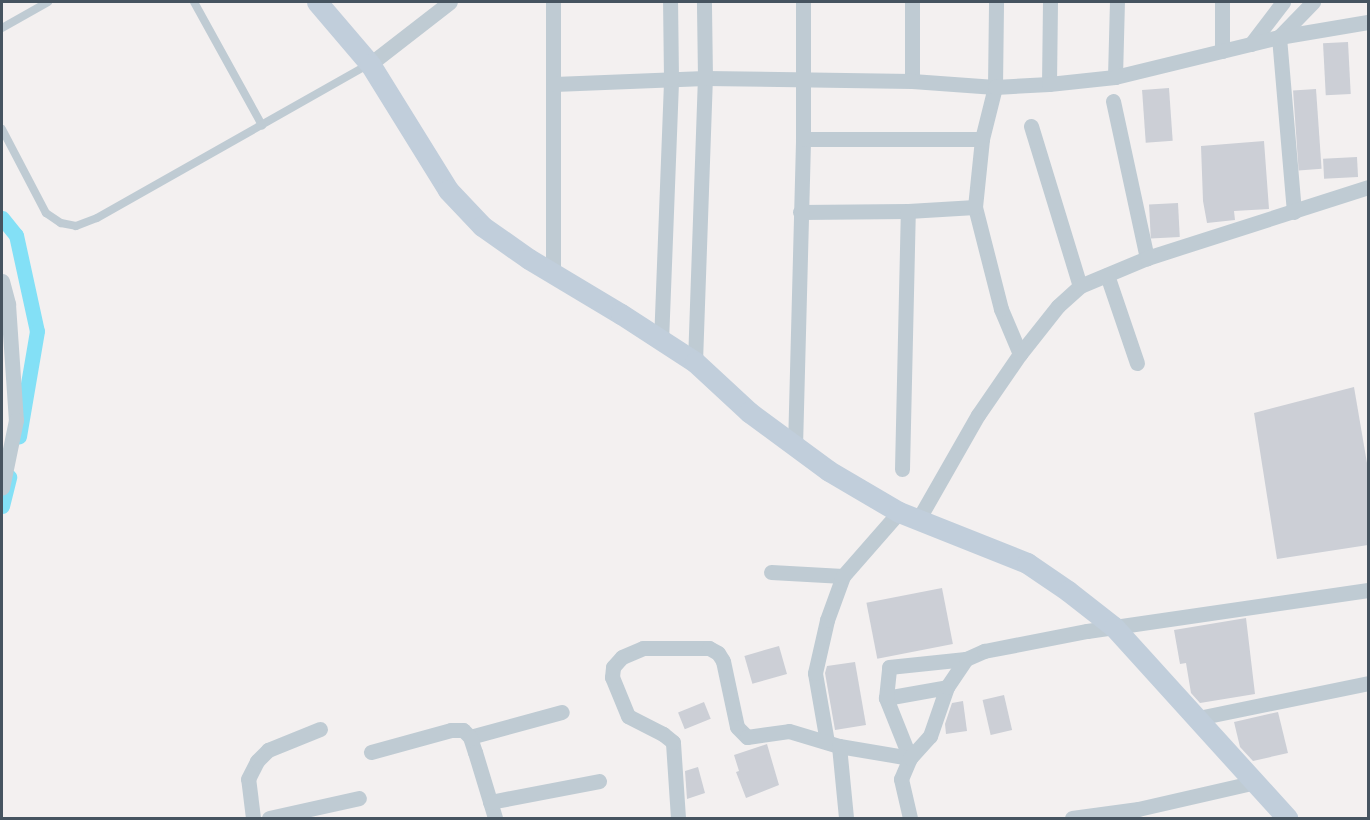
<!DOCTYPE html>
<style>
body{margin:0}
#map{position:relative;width:1370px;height:820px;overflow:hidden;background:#f3f0f0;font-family:Ubuntu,sans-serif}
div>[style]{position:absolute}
.canal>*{height:15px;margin:-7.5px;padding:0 7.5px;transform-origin:7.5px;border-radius:7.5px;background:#83e0f6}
.building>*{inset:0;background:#cccfd6;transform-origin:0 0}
.lane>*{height:8px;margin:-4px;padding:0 4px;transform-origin:4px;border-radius:4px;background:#bfcbd3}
.street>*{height:15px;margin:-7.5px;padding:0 7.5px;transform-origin:7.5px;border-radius:7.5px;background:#bfcbd3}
.secondary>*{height:21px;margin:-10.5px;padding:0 10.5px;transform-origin:10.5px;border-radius:10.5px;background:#c1cedb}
span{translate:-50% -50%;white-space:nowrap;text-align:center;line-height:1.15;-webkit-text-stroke:6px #fff;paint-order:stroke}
.frame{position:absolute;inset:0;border:3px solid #465460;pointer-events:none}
</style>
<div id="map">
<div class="canal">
<div style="left:2px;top:218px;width:22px;rotate:51deg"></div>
<div style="left:16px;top:235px;width:98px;rotate:77.7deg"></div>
<div style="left:37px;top:331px;width:107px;rotate:99.7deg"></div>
<div style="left:2px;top:506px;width:30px;rotate:-76deg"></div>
</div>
<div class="building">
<div style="left:1348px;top:42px;width:52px;height:25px;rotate:87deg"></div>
<div style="left:1169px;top:88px;width:53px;height:27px;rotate:86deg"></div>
<div style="left:1316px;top:89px;width:80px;height:23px;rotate:86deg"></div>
<div style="clip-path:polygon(1264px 141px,1269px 209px,1234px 211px,1235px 220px,1207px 223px,1203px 201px,1201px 146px)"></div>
<div style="left:1357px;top:157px;width:20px;height:34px;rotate:87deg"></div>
<div style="left:1178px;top:203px;width:34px;height:29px;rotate:87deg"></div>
<div style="clip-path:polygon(1354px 387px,1368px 469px,1368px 545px,1277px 559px,1254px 413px)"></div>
<div style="left:942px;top:588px;width:57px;height:77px;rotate:79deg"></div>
<div style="clip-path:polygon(1246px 618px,1255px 694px,1200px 703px,1191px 693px,1186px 663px,1180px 664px,1174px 630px)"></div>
<div style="left:779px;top:646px;width:29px;height:36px;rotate:74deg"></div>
<div style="clip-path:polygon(855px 662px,866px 725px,835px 730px,825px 673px,827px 666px)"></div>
<div style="left:1004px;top:695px;width:36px;height:22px;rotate:77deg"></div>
<div style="clip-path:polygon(963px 701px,967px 731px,946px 734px,945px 724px,952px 703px)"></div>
<div style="left:704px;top:702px;width:18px;height:28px;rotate:68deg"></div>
<div style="clip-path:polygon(1278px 712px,1288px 753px,1253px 761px,1240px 747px,1234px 722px)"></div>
<div style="clip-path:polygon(767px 744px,779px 785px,746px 798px,736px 772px,739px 771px,734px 755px)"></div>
<div style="clip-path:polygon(698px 767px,705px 793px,687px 799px,685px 771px)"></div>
</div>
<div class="lane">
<div style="left:194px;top:2px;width:141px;rotate:61.1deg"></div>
<div style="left:2px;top:28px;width:53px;rotate:-29.5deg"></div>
<div style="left:2px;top:129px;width:95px;rotate:62.4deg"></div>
<div style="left:46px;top:213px;width:18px;rotate:34deg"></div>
<div style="left:61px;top:223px;width:15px;rotate:11deg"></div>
<div style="left:76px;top:226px;width:22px;rotate:-21deg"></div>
<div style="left:97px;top:218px;width:313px;rotate:-29.5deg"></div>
</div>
<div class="street">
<div style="left:553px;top:2px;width:272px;rotate:90deg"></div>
<div style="left:912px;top:2px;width:79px;rotate:90deg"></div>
<div style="left:912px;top:81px;width:83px;rotate:4.1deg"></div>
<div style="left:995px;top:87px;width:85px;rotate:-89.3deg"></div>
<div style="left:1251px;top:44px;width:53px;rotate:-52.7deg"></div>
<div style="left:1222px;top:51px;width:49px;rotate:-90deg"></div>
<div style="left:370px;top:64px;width:101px;rotate:-37.8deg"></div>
<div style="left:1115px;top:77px;width:75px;rotate:-88.5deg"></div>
<div style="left:554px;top:84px;width:151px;rotate:-2.3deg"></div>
<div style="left:705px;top:78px;width:207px;rotate:0.8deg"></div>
<div style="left:1049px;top:84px;width:82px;rotate:-89.3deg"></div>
<div style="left:1113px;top:101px;width:161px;rotate:77.8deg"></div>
<div style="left:1031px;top:126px;width:167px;rotate:73deg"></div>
<div style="left:803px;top:139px;width:179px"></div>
<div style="left:800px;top:212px;width:108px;rotate:-0.5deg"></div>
<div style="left:908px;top:211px;width:67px;rotate:-3.4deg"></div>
<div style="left:1294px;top:212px;width:176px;rotate:-94.9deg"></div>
<div style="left:1279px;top:37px;width:49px;rotate:-45.8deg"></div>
<div style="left:1107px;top:275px;width:93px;rotate:71.2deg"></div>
<div style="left:2px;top:281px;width:24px;rotate:75deg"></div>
<div style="left:8px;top:304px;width:116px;rotate:86.1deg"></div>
<div style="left:16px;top:420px;width:69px;rotate:101.6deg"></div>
<div style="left:661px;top:342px;width:263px;rotate:-87.8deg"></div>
<div style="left:671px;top:79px;width:77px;rotate:-90.7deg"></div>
<div style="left:1020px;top:354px;width:49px;rotate:-112.9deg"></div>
<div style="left:1001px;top:309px;width:105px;rotate:-104.3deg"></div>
<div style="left:975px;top:207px;width:68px;rotate:-84.1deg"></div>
<div style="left:982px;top:139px;width:54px;rotate:-76deg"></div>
<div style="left:995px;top:87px;width:54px;rotate:-3.2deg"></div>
<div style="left:1049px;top:84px;width:66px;rotate:-6.1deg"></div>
<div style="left:1115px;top:77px;width:169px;rotate:-13.7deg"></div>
<div style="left:1279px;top:37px;width:90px;rotate:-9.6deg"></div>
<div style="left:695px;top:362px;width:284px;rotate:-88deg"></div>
<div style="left:705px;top:78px;width:76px;rotate:-90.8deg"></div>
<div style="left:795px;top:447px;width:308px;rotate:-88.5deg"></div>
<div style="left:803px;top:139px;width:137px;rotate:-90deg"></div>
<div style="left:902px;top:469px;width:258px;rotate:-88.7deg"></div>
<div style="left:918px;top:520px;width:121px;rotate:-60.3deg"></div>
<div style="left:978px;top:415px;width:74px;rotate:-55.5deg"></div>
<div style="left:1020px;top:354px;width:61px;rotate:-51.6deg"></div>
<div style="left:1058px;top:306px;width:30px;rotate:-42deg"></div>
<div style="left:1080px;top:286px;width:73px;rotate:-22.7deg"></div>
<div style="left:1147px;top:258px;width:232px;rotate:-17.8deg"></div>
<div style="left:771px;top:572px;width:72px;rotate:3.2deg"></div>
<div style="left:886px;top:698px;width:62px;rotate:-10.2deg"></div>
<div style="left:1198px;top:718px;width:174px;rotate:-11.6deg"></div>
<div style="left:470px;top:737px;width:95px;rotate:-15.2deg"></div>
<div style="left:827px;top:742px;width:70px;rotate:-99.9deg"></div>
<div style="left:815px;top:673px;width:54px;rotate:-77.2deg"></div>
<div style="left:827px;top:620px;width:47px;rotate:-70deg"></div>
<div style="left:843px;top:576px;width:85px;rotate:-48.8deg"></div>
<div style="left:839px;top:746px;width:72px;rotate:84.4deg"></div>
<div style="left:371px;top:752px;width:83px;rotate:-15.4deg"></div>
<div style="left:451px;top:730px;width:12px"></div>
<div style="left:463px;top:730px;width:10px;rotate:45deg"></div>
<div style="left:470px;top:737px;width:16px;rotate:72deg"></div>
<div style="left:475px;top:752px;width:69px;rotate:73.1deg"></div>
<div style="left:910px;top:758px;width:65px;rotate:-111.8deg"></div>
<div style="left:886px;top:698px;width:31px;rotate:-84deg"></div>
<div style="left:889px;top:667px;width:77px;rotate:-5.9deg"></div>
<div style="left:490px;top:802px;width:111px;rotate:-10.9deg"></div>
<div style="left:253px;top:818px;width:39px;rotate:-97deg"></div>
<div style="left:248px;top:779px;width:20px;rotate:-63deg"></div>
<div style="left:257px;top:761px;width:16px;rotate:-45deg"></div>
<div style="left:268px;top:750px;width:56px;rotate:-22deg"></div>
<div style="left:269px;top:818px;width:92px;rotate:-12.5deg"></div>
<div style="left:678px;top:818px;width:76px;rotate:-93.8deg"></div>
<div style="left:673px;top:742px;width:13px;rotate:-141deg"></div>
<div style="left:663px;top:734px;width:39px;rotate:-153deg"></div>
<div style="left:628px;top:716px;width:42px;rotate:-112.3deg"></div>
<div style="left:612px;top:677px;width:10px;rotate:-84deg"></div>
<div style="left:613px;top:667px;width:13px;rotate:-48deg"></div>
<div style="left:622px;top:657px;width:23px;rotate:-23deg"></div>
<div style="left:643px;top:648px;width:66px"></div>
<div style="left:709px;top:648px;width:10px;rotate:29deg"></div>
<div style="left:718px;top:653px;width:9px;rotate:58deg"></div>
<div style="left:723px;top:661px;width:67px;rotate:78deg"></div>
<div style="left:737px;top:727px;width:14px;rotate:45deg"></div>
<div style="left:747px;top:737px;width:42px;rotate:-8.1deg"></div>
<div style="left:789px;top:731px;width:52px;rotate:16.7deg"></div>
<div style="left:839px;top:746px;width:72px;rotate:9.6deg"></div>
<div style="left:910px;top:818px;width:40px;rotate:-103deg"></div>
<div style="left:901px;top:779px;width:23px;rotate:-67deg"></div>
<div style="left:910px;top:758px;width:30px;rotate:-48deg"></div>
<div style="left:930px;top:736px;width:52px;rotate:-70.9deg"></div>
<div style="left:947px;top:687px;width:34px;rotate:-56deg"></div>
<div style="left:966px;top:659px;width:20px;rotate:-24deg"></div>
<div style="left:984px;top:651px;width:105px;rotate:-11deg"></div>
<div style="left:1087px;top:631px;width:284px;rotate:-8.3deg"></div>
<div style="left:1072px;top:818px;width:67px;rotate:-7.8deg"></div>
<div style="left:1138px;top:809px;width:121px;rotate:-12.9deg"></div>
</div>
<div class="secondary">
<div style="left:317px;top:2px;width:82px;rotate:49.5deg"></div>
<div style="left:370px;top:64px;width:148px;rotate:58.2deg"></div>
<div style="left:448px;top:190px;width:50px;rotate:46.6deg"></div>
<div style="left:482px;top:226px;width:57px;rotate:35.1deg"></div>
<div style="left:529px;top:259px;width:107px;rotate:30.9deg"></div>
<div style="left:621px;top:314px;width:88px;rotate:33deg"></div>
<div style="left:695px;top:362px;width:74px;rotate:42.8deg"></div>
<div style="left:749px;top:412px;width:99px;rotate:36.4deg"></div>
<div style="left:829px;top:471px;width:81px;rotate:30.4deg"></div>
<div style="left:899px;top:512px;width:138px;rotate:21.7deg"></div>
<div style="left:1027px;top:563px;width:50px;rotate:34.3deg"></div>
<div style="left:1068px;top:591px;width:58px;rotate:38deg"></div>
<div style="left:1114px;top:627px;width:258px;rotate:47.8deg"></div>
</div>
<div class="frame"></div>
</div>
